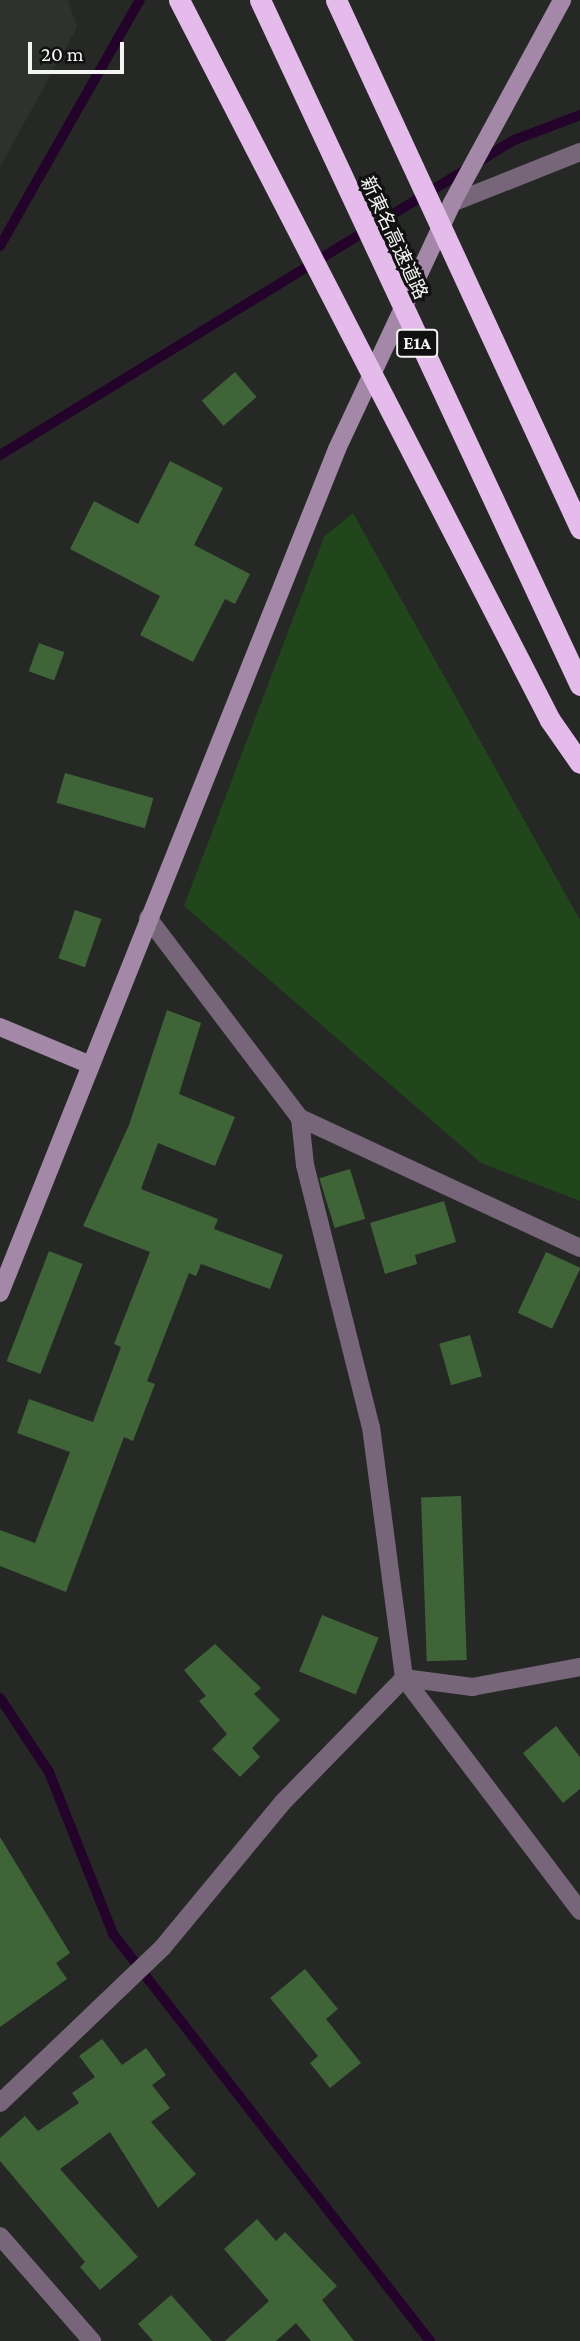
<!DOCTYPE html>
<meta charset="utf-8">
<style>
body{margin:0}
#map{position:relative;width:580px;height:2341px;overflow:hidden;background:#262826;font-family:"Crimson Pro","Noto Sans JP",serif}
div>[style]{position:absolute}
.built>*{inset:0;background:#2d332c}
.green>*{inset:0;background:#22461c}
.stream>*{height:10px;margin:-5px;padding:0 5px;transform-origin:5px;border-radius:5px;background:#24032a}
.building>*{inset:0;background:#3f6438;transform-origin:0 0}
.street>*{height:18px;margin:-9px;padding:0 9px;transform-origin:9px;border-radius:9px;background:#776679}
.secondary>*{height:18px;margin:-9px;padding:0 9px;transform-origin:9px;border-radius:9px;background:#a388a8}
.highway>*{height:21px;margin:-10.5px;padding:0 10.5px;transform-origin:10.5px;border-radius:10.5px;background:#e5bbec}
.highway-bridge>*{height:21px;margin:-10.5px;padding:0 10.5px;transform-origin:10.5px;border-radius:10.5px;background:#e5bbec}
span{translate:-50% -50%;white-space:nowrap;text-align:center;line-height:1.15;-webkit-text-stroke:6px #101110;paint-order:stroke}
.shield-label span{padding:2px 5px;background:#101110;border:2px solid;border-radius:5px;-webkit-text-stroke-width:0}
.shield-label{font-size:18px;color:#f4f5f3;font-weight:700}
.street-label{font-size:19px;color:#f4f5f3}
.scale{position:absolute;left:28px;top:42px;width:96px;height:32px;box-sizing:border-box;border:4px solid #f4f5f3;border-top:0;padding-left:9px;font-size:21px;line-height:24px;white-space:nowrap;color:#f4f5f3;-webkit-text-stroke:5px #101110;paint-order:stroke}
</style>
<div id="map">
<div class="built">
<div style="clip-path:polygon(0 0,68px 0,77px 27px,0 167px)"></div>
</div>
<div class="green">
<div style="clip-path:polygon(353px 513px,580px 920px,580px 1201px,481px 1163px,184px 906px,324px 537px)"></div>
</div>
<div class="stream">
<div style="left:0;top:246px;width:283px;rotate:-60.4deg"></div>
<div style="left:0;top:455px;width:603px;rotate:-31.5deg"></div>
<div style="left:514px;top:140px;width:71px;rotate:-20.7deg"></div>
<div style="left:0;top:1698px;width:89px;rotate:56.5deg"></div>
<div style="left:49px;top:1772px;width:174px;rotate:68.4deg"></div>
<div style="left:113px;top:1934px;width:516px;rotate:52.09deg"></div>
</div>
<div class="building">
<div style="left:235px;top:372px;width:33px;height:44px;rotate:49deg"></div>
<div style="clip-path:polygon(170px 461px,223px 488px,194px 545px,250px 574px,235px 604px,225px 599px,193px 662px,140px 635px,160px 596px,70px 549px,94px 501px,138px 524px)"></div>
<div style="left:39px;top:643px;width:27px;height:30px;rotate:20deg"></div>
<div style="left:65px;top:773px;width:92px;height:31px;rotate:16deg"></div>
<div style="left:75px;top:910px;width:28px;height:51px;rotate:19deg"></div>
<div style="clip-path:polygon(167px 1010px,201px 1023px,179px 1094px,235px 1117px,215px 1166px,158px 1143px,141px 1189px,218px 1219px,214px 1229px,283px 1255px,270px 1289px,201px 1264px,196px 1276px,189px 1273px,147px 1381px,155px 1384px,133px 1441px,124px 1437px,66px 1592px,0 1566px,0 1530px,35px 1543px,70px 1452px,17px 1433px,29px 1399px,93px 1422px,121px 1347px,114px 1344px,150px 1252px,83px 1226px,129px 1125px)"></div>
<div style="left:350px;top:1169px;width:52px;height:32px;rotate:73deg"></div>
<div style="clip-path:polygon(444px 1201px,456px 1242px,415px 1255px,417px 1264px,385px 1274px,370px 1223px)"></div>
<div style="left:49px;top:1251px;width:36px;height:118px;rotate:21deg"></div>
<div style="left:546px;top:1252px;width:38px;height:67px;rotate:25deg"></div>
<div style="left:470px;top:1335px;width:43px;height:32px;rotate:74deg"></div>
<div style="left:461px;top:1496px;width:164px;height:40px;rotate:88deg"></div>
<div style="left:322px;top:1615px;width:61px;height:61px;rotate:22deg"></div>
<div style="clip-path:polygon(215px 1644px,261px 1688px,254px 1694px,280px 1720px,252px 1748px,260px 1757px,240px 1777px,212px 1749px,227px 1734px,199px 1701px,206px 1696px,184px 1670px)"></div>
<div style="clip-path:polygon(556px 1726px,580px 1757px,580px 1789px,563px 1803px,523px 1753px)"></div>
<div style="clip-path:polygon(0 1837px,70px 1953px,56px 1963px,67px 1979px,0 2027px)"></div>
<div style="clip-path:polygon(305px 1969px,338px 2009px,326px 2019px,361px 2063px,330px 2088px,310px 2063px,318px 2056px,270px 1998px)"></div>
<div style="clip-path:polygon(102px 2039px,122px 2065px,146px 2048px,166px 2075px,152px 2085px,170px 2108px,151px 2122px,196px 2174px,158px 2208px,110px 2132px,60px 2169px,138px 2257px,100px 2290px,80px 2267px,85px 2262px,0 2161px,0 2138px,25px 2116px,38px 2131px,79px 2103px,72px 2093px,95px 2077px,79px 2056px)"></div>
<div style="clip-path:polygon(257px 2219px,276px 2241px,285px 2232px,337px 2286px,322px 2300px,354px 2341px,311px 2341px,296px 2323px,276px 2341px,225px 2341px,269px 2301px,224px 2249px)"></div>
<div style="clip-path:polygon(171px 2295px,212px 2341px,153px 2341px,138px 2324px)"></div>
</div>
<div class="street">
<div style="left:452px;top:203px;width:138px;rotate:-21.7deg"></div>
<div style="left:148px;top:918px;width:251px;rotate:52.8deg"></div>
<div style="left:300px;top:1118px;width:309px;rotate:24.9deg"></div>
<div style="left:300px;top:1118px;width:47px;rotate:83.9deg"></div>
<div style="left:305px;top:1165px;width:270px;rotate:75.9deg"></div>
<div style="left:371px;top:1427px;width:253px;rotate:82.5deg"></div>
<div style="left:404px;top:1678px;width:292px;rotate:52.9deg"></div>
<div style="left:404px;top:1678px;width:69px;rotate:7.5deg"></div>
<div style="left:472px;top:1687px;width:110px;rotate:-10.5deg"></div>
<div style="left:0;top:2103px;width:226px;rotate:-43.7deg"></div>
<div style="left:163px;top:1947px;width:188px;rotate:-50.4deg"></div>
<div style="left:283px;top:1802px;width:173px;rotate:-45.7deg"></div>
<div style="left:0;top:2236px;width:140px;rotate:48.8deg"></div>
</div>
<div class="secondary">
<div style="left:0;top:1027px;width:95px;rotate:22.8deg"></div>
<div style="left:0;top:1293px;width:909px;rotate:-68.23deg"></div>
<div style="left:337px;top:449px;width:272px;rotate:-64.9deg"></div>
<div style="left:452px;top:203px;width:231px;rotate:-61.5deg"></div>
</div>
<div class="highway">
<div style="left:550px;top:720px;width:52px;rotate:55.1deg"></div>
</div>
<div class="highway-bridge">
<div style="left:179px;top:0;width:810px;rotate:62.74deg"></div>
<div style="left:260px;top:0;width:756px;rotate:64.96deg"></div>
<div style="left:336px;top:0;width:582px;rotate:65.2deg"></div>
</div>
<div class="shield-label">
<span style="left:417px;top:343px">E1A</span>
</div>
<div class="street-label">
<span style="left:394px;top:238px;rotate:65deg">新東名高速道路</span>
</div>
<div class="scale">20 m</div>
</div>
